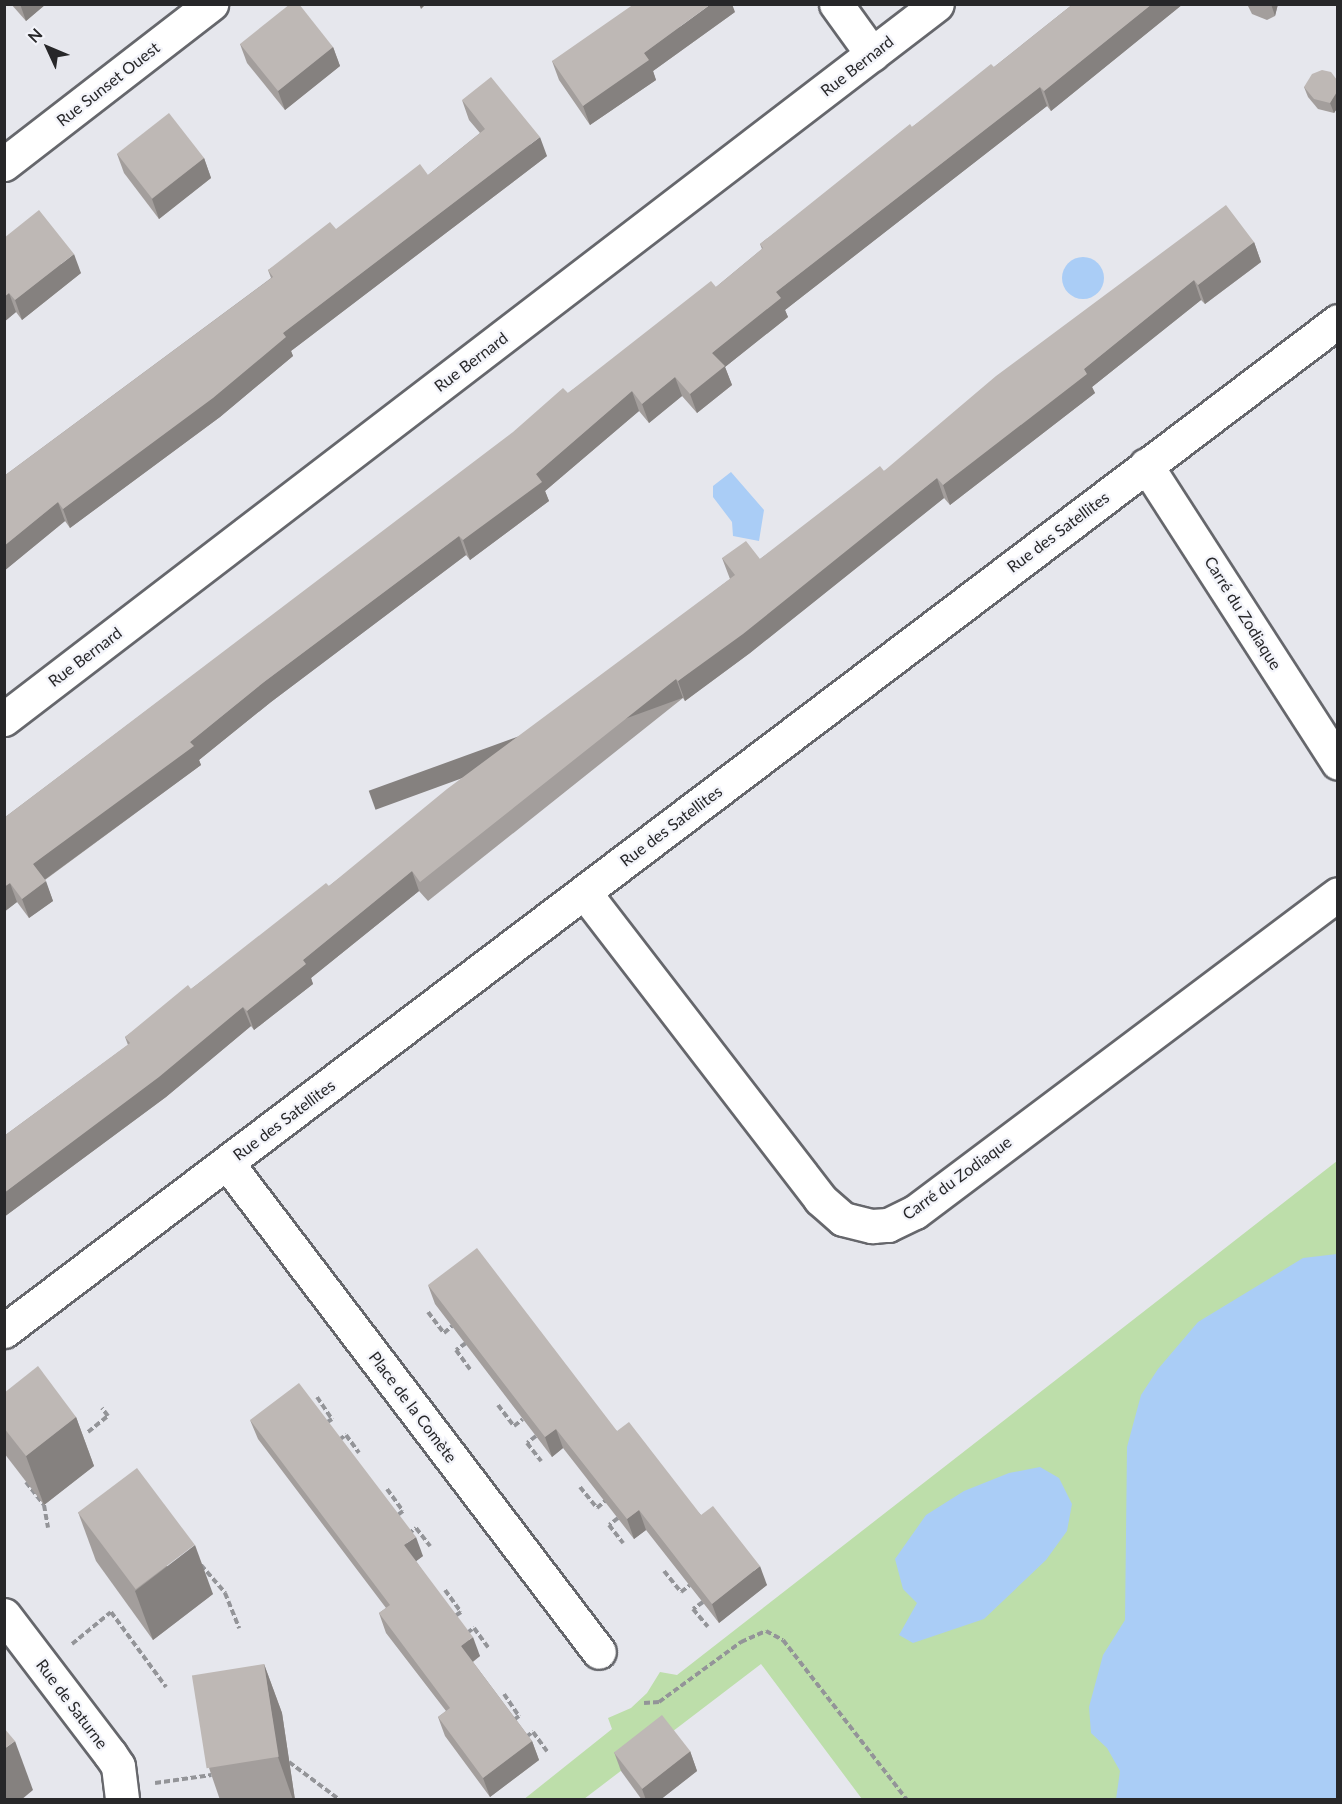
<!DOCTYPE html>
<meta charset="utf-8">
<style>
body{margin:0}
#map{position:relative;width:1342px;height:1804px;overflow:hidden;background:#e6e7ed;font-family:Lato,sans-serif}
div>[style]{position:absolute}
.green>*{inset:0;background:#bddeaa}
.water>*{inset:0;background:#aacdf6}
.round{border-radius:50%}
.path>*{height:4px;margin-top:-2px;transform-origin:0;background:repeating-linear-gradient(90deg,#939498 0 6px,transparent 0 9px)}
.roads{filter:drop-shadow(2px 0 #66676c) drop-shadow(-2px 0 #66676c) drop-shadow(0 2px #66676c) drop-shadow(0 -2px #66676c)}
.minor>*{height:33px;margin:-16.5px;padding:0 16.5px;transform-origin:16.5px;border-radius:16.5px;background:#fff}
.wall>*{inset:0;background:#a39e9c}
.shaded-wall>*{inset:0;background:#85817f;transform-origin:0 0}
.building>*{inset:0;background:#beb8b5;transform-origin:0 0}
span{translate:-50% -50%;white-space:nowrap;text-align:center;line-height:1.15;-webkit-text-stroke:4.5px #f3f4fa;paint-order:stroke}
.street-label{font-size:16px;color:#272729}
.frame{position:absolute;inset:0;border:6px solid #272729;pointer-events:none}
.north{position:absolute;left:18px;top:18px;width:60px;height:60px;-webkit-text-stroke:4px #f3f4fa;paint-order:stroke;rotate:314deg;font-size:16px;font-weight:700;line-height:24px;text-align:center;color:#272729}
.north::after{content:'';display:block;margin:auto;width:21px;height:27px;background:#272729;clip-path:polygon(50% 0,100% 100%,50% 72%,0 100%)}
</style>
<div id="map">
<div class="green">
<div style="clip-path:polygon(1337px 1161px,1337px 1799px,862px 1799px,761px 1664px,584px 1799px,523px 1800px,612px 1729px,608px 1718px,631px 1708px,647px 1693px,660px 1672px,677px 1675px)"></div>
</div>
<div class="water">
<div class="round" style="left:1062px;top:257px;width:42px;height:42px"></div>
<div style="clip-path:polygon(731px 472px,764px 510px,759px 541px,733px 536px,732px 522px,713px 497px,713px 486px)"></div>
<div style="clip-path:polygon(1337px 1254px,1337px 1799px,1116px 1799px,1120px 1771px,1107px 1748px,1091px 1733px,1089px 1707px,1103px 1655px,1125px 1620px,1127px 1447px,1141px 1395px,1158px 1369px,1198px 1322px,1303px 1258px)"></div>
<div style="clip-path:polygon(1040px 1467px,1059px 1478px,1072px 1504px,1067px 1531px,1046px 1560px,984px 1619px,913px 1643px,899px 1635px,917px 1603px,903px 1589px,895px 1559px,926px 1515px,964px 1491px,1009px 1473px)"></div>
</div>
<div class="path">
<div style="left:428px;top:1312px;width:26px;rotate:53deg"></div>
<div style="left:444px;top:1333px;width:11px;rotate:-41deg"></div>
<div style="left:466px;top:1343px;width:12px;rotate:145deg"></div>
<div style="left:456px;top:1350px;width:24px;rotate:54deg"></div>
<div style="left:317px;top:1397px;width:27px;rotate:56deg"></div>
<div style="left:332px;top:1419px;width:7px;rotate:146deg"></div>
<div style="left:498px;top:1405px;width:26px;rotate:53deg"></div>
<div style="left:514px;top:1426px;width:11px;rotate:-38deg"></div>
<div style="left:88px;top:1432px;width:26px;rotate:-39deg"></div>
<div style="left:108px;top:1416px;width:10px;rotate:-127deg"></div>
<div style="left:536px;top:1436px;width:11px;rotate:142deg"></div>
<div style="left:527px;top:1443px;width:23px;rotate:52deg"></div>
<div style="left:339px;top:1440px;width:9px;rotate:-36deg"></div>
<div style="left:346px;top:1435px;width:22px;rotate:54deg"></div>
<div style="left:26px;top:1482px;width:29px;rotate:52deg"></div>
<div style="left:44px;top:1505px;width:23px;rotate:80deg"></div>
<div style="left:580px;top:1487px;width:27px;rotate:51deg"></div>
<div style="left:597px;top:1508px;width:11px;rotate:-41deg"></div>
<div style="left:387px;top:1489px;width:27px;rotate:54deg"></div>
<div style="left:403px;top:1511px;width:10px;rotate:143deg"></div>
<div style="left:618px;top:1518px;width:11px;rotate:142deg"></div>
<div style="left:609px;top:1525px;width:23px;rotate:52deg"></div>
<div style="left:408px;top:1534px;width:10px;rotate:-37deg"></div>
<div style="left:416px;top:1528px;width:23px;rotate:52deg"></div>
<div style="left:201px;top:1565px;width:37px;rotate:49deg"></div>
<div style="left:225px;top:1593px;width:38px;rotate:68deg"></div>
<div style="left:664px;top:1571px;width:27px;rotate:51deg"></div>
<div style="left:681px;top:1592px;width:11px;rotate:-38deg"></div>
<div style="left:445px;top:1590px;width:27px;rotate:54deg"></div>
<div style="left:461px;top:1612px;width:7px;rotate:146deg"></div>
<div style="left:703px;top:1602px;width:12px;rotate:145deg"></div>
<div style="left:693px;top:1609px;width:23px;rotate:50deg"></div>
<div style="left:467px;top:1633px;width:9px;rotate:-36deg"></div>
<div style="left:474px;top:1628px;width:24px;rotate:54deg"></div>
<div style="left:72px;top:1644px;width:50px;rotate:-39.4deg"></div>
<div style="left:111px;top:1612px;width:93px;rotate:53.7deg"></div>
<div style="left:504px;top:1694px;width:27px;rotate:56deg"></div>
<div style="left:519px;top:1716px;width:10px;rotate:143deg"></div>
<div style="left:644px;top:1703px;width:15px;rotate:-4deg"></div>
<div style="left:659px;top:1702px;width:102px;rotate:-36.2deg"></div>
<div style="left:741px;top:1642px;width:27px;rotate:-24deg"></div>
<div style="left:766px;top:1631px;width:19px;rotate:28deg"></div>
<div style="left:783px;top:1640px;width:202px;rotate:52.2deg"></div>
<div style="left:526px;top:1737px;width:9px;rotate:-36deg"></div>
<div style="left:533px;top:1732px;width:24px;rotate:54deg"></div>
<div style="left:289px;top:1762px;width:64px;rotate:36.7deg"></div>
<div style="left:155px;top:1783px;width:57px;rotate:-8.1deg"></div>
</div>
<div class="roads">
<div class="minor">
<div style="left:836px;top:4px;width:62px;rotate:54.2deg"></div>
<div style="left:4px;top:164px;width:262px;rotate:-37.7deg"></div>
<div style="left:1146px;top:465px;width:354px;rotate:57.2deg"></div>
<div style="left:4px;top:719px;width:1175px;rotate:-37.46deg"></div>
<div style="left:584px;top:892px;width:387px;rotate:52.4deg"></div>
<div style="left:820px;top:1199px;width:30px;rotate:41deg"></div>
<div style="left:843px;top:1219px;width:30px;rotate:14deg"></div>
<div style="left:872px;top:1226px;width:16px;rotate:-4deg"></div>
<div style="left:888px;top:1225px;width:30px;rotate:-26deg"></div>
<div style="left:915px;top:1212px;width:529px;rotate:-36.93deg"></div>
<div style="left:227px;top:1163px;width:614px;rotate:52.74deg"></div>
<div style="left:4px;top:1331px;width:1673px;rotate:-37.13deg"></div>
<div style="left:4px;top:1615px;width:175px;rotate:52.7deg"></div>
<div style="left:110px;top:1754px;width:14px;rotate:56deg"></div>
<div style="left:118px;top:1766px;width:34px;rotate:83deg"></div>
</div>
</div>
<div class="wall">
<div style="clip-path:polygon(11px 4px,46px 4px,26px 21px)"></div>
<div style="clip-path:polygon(1073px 4px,1183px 4px,1051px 111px,1047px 106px,785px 310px,788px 317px,725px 367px,732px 385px,697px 413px,682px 396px,649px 423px,639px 411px,545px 491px,549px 501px,470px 560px,466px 555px,271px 702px,199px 760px,201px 765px,45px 880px,53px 901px,29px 918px,17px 902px,4px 912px,4px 818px,568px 393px,716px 287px,762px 249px,760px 244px,912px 127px,994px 67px)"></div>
<div style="clip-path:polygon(1247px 4px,1278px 4px,1275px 16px,1267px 20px,1252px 14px)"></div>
<div style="clip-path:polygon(735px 12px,653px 71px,656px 80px,590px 125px,559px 80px,552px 61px)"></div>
<div style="clip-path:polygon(240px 44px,333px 47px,340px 66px,285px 110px,247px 63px)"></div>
<div style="clip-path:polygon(1338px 82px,1338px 107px,1334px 113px,1318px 109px,1308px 97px,1304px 87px)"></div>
<div style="clip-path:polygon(462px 100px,547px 156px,291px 351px,293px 356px,220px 417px,70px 528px,65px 521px,4px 571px,4px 476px,271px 278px,268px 270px,428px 175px,480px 133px,469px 120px)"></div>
<div style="clip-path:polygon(117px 154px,204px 158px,211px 178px,159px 219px,124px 173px)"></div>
<div style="clip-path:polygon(4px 238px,81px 273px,22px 320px,16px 312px,4px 322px)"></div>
<div style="clip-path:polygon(1254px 242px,1261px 262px,1205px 304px,1201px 300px,1092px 387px,1095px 393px,950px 505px,944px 498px,750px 653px,685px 701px,683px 698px,428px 901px,419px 891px,311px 978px,313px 984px,254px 1030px,251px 1026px,166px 1097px,4px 1217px,4px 1136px,128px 1045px,125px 1037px,191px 989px,329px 886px,730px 579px,722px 558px,760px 559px,884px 471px)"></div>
<div style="clip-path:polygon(428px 1285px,617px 1431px,701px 1515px,767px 1585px,719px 1623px,646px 1530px,634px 1539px,563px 1448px,552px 1457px,435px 1304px)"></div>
<div style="clip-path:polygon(4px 1393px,76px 1417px,94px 1466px,44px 1505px,4px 1453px)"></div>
<div style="clip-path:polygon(250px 1420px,423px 1556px,416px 1561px,480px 1656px,473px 1662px,532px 1741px,539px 1760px,490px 1797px,445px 1736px,438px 1717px,446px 1711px,386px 1633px,379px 1613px,386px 1608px,258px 1439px)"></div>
<div style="clip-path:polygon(78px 1512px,213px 1594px,153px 1640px,96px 1561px)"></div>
<div style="clip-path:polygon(264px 1664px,282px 1713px,295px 1800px,220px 1800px,209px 1768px)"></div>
<div style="clip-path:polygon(690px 1751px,697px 1771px,660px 1800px,642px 1800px,621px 1771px,614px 1752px)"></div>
</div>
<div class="shaded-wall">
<div style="clip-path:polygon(20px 4px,46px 4px,26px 21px)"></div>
<div style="clip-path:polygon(419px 4px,426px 4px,421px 9px)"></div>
<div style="clip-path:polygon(711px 4px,732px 4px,735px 12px,653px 71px,656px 80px,590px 125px,583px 106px,644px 53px)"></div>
<div style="clip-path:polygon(1152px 4px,1183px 4px,1051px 111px,1044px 91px)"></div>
<div style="clip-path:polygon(1271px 4px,1278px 4px,1275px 16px)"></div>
<div style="clip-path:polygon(333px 47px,340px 66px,285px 110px,278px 91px)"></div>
<div style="clip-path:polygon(1040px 87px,1047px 106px,785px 310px,788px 317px,725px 367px,732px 385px,697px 413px,690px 394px,712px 353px,776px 292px)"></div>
<div style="clip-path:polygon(1338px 90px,1338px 107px,1334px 113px,1330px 103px)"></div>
<div style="clip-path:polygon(540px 137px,547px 156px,291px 351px,293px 356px,220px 417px,70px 528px,63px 509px,283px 333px)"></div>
<div style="clip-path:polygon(204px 158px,211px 178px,159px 219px,152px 199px)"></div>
<div style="clip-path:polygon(1254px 242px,1261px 262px,1205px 304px,1198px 285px)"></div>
<div style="clip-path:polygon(74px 254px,81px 273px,22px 320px,15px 300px)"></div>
<div style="clip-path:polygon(1194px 280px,1201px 300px,1092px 387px,1095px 393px,950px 505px,943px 485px,1084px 369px)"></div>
<div style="clip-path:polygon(9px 293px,16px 312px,4px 322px,4px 297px)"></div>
<div style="clip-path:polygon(675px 377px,682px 396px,649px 423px,642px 404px)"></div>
<div style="clip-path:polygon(632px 391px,639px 411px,545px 491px,549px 501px,470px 560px,463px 540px,536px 474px)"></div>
<div style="clip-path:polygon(937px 478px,944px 498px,750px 653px,685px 701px,678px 681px)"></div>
<div style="clip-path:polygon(58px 502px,65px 521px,4px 571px,4px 546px)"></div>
<div style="clip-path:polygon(459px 536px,466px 555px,271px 702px,199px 760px,201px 765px,40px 883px,33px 864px,190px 742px,264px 682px)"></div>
<div style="left:676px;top:679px;width:20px;height:327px;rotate:70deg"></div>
<div style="clip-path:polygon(412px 871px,419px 891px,311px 978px,313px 984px,254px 1030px,247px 1011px,303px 960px)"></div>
<div style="clip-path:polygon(46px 881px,53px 901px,29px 918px,22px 899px)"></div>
<div style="clip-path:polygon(10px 883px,17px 902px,4px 912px,4px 887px)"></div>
<div style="clip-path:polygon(243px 1007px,251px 1026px,166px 1097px,4px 1217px,4px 1193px)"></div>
<div style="clip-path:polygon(76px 1417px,94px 1466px,44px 1505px,26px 1456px)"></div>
<div style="clip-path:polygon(556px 1429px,563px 1448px,552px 1457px,545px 1437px)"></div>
<div style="clip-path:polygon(639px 1510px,646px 1530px,634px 1539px,627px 1519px)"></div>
<div style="clip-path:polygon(416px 1537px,423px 1556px,411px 1565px,404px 1545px)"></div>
<div style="clip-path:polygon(195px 1545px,213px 1594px,153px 1640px,135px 1591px)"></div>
<div style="clip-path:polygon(760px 1566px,767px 1585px,719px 1623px,712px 1604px)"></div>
<div style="clip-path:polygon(473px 1637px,480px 1656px,468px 1665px,461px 1646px)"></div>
<div style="clip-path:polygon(264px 1664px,282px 1713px,295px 1800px,293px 1800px,278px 1757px)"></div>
<div style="clip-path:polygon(15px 1741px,33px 1790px,21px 1800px,4px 1800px,4px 1749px)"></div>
<div style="clip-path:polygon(532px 1741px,539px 1760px,490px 1797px,483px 1778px)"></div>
<div style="clip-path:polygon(690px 1751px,697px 1771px,660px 1800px,646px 1800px,642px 1789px)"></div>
</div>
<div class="building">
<div style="clip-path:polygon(290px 4px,299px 4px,333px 47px,278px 91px,240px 44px)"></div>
<div style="clip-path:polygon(634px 4px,711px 4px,644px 53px,649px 60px,583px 106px,552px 61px)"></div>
<div style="clip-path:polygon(1073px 4px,1152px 4px,1044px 91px,1040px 87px,776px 292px,781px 298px,712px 353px,725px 366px,690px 394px,675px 377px,642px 404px,632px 391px,536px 474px,542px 482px,463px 540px,459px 536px,264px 682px,190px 742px,194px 746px,33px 864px,46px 881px,22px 899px,10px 883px,4px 887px,4px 818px,513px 432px,563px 388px,568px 393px,711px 281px,716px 287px,763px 248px,760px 244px,910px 124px,912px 127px,991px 64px,994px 67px)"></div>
<div style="clip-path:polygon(1322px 70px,1331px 72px,1337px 80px,1338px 90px,1330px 103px,1314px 99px,1304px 87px,1312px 74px)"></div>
<div style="clip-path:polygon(491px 77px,540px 137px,283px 333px,286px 337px,213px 398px,63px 509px,58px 502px,4px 546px,4px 476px,273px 277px,268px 270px,330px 222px,336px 229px,420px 164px,428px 175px,485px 129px,462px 100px)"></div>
<div style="left:169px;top:113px;width:57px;height:66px;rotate:52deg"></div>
<div style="clip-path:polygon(1226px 205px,1254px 242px,1198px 285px,1194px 280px,1084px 369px,1087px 374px,943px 485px,937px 478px,743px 634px,678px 681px,676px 679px,420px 882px,412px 871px,303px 960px,306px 964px,247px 1011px,243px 1007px,159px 1077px,4px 1193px,4px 1136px,130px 1043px,125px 1037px,188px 985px,191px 989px,326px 883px,329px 886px,447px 789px,735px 575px,722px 558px,746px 541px,760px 559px,880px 466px,884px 471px,996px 376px)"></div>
<div style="clip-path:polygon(39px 210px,74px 254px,15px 300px,9px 293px,4px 297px,4px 238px)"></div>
<div style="clip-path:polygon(477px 1248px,617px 1431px,629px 1422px,701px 1515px,713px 1506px,760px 1566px,712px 1604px,639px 1510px,627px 1519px,556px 1429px,545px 1437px,428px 1285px)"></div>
<div style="clip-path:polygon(38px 1366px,76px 1417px,26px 1456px,4px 1428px,4px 1393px)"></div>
<div style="clip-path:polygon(299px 1383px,416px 1537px,404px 1545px,473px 1637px,461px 1646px,532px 1741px,483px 1778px,438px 1717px,450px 1708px,379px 1613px,390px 1605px,250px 1420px)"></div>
<div style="left:137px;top:1468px;width:96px;height:74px;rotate:53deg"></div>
<div style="left:264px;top:1664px;width:94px;height:73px;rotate:81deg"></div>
<div style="left:662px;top:1715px;width:46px;height:61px;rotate:52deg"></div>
<div style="clip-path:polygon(4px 1728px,15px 1741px,4px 1749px)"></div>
</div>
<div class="street-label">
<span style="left:857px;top:66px;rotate:-38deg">Rue Bernard</span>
<span style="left:108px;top:84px;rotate:-38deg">Rue Sunset Ouest</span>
<span style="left:471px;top:362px;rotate:-37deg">Rue Bernard</span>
<span style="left:1058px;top:532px;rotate:-37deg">Rue des Satellites</span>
<span style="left:1243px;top:613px;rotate:58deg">Carré du Zodiaque</span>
<span style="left:85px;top:657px;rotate:-37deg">Rue Bernard</span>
<span style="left:671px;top:826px;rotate:-37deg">Rue des Satellites</span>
<span style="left:284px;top:1120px;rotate:-37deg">Rue des Satellites</span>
<span style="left:957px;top:1178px;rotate:-36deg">Carré du Zodiaque</span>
<span style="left:413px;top:1407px;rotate:53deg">Place de la Comète</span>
<span style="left:72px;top:1704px;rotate:53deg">Rue de Saturne</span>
</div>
<div class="frame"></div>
<div class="north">N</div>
</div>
